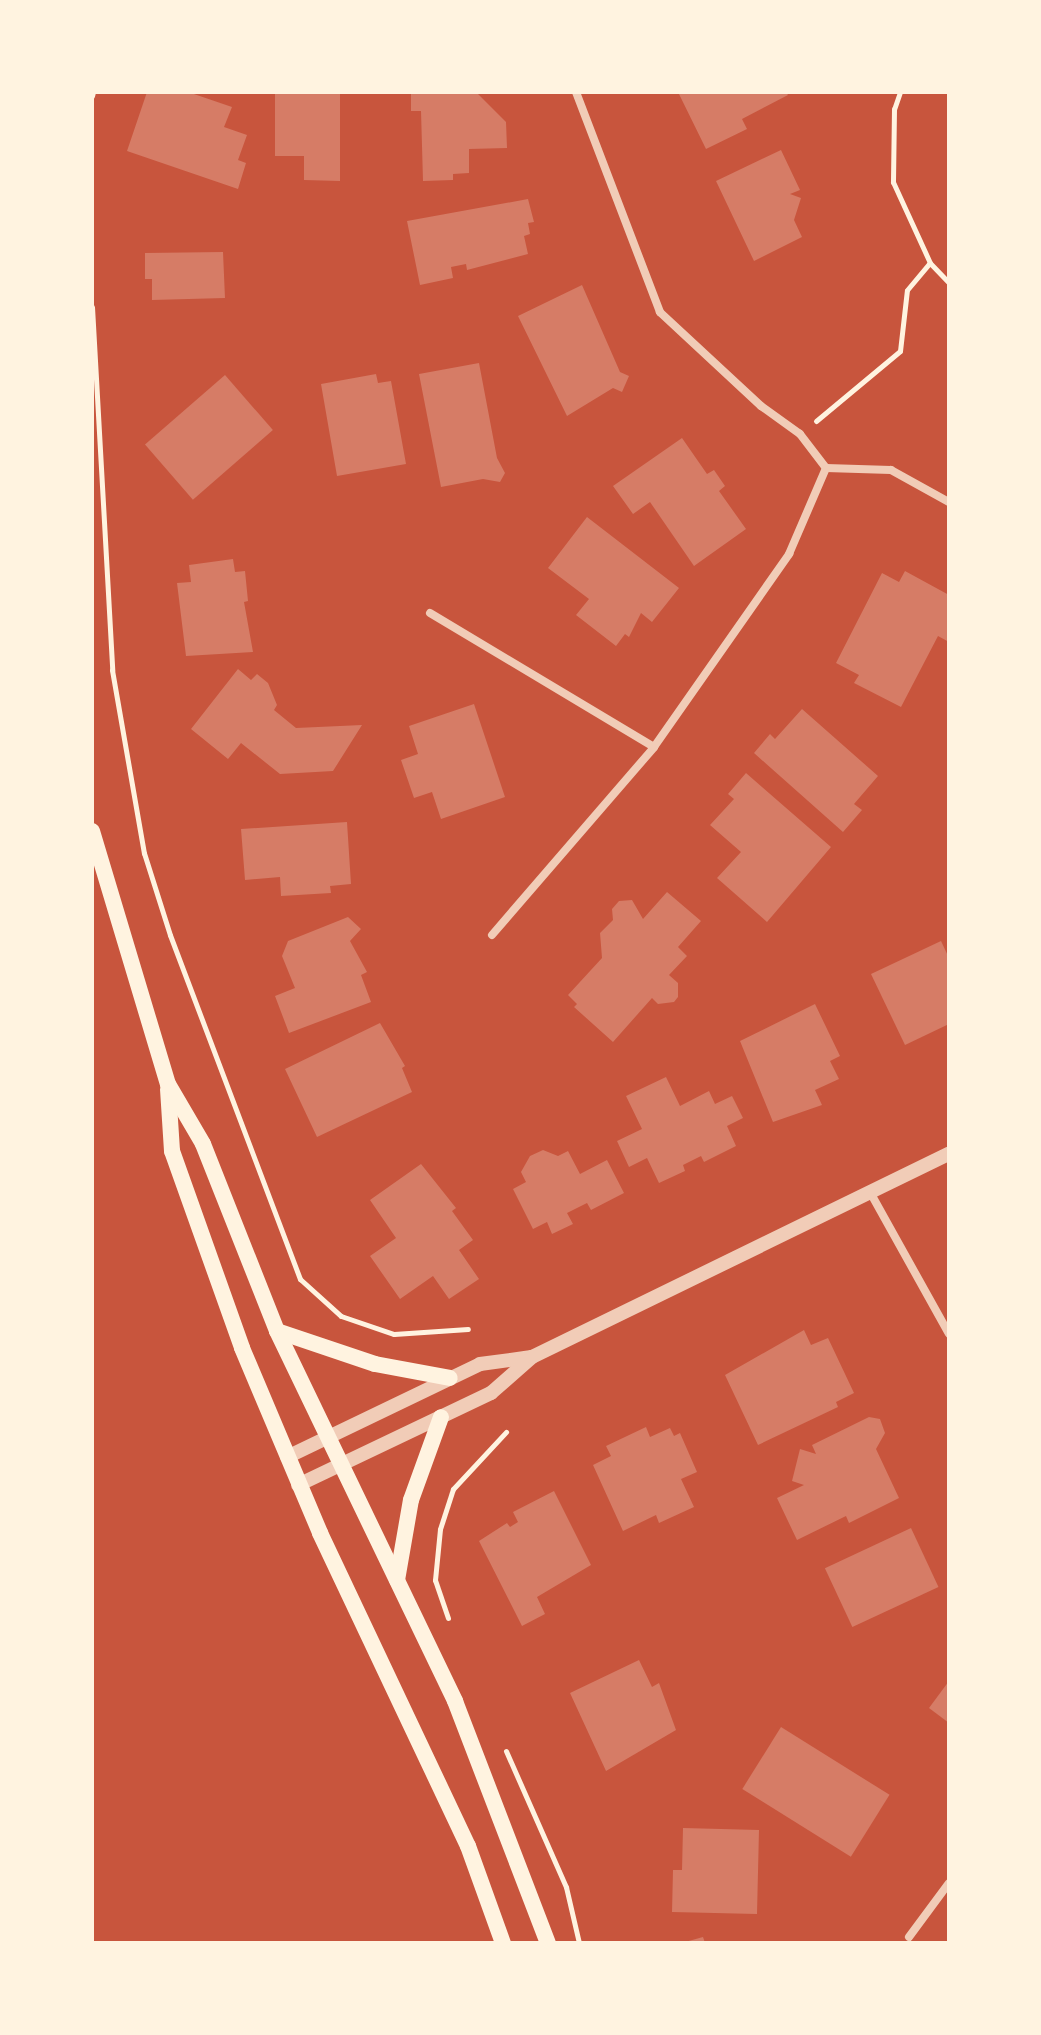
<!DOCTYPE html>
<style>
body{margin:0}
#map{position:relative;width:1041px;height:2035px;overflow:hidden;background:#c8553d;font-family:"Archivo Narrow",sans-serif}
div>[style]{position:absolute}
.building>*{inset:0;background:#d67c66;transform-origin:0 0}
.path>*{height:5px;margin:-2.5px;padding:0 2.5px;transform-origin:2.5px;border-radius:2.5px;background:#fff3e0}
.minor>*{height:8px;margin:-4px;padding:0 4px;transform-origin:4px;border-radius:4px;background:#f1ccb7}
.tertiary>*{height:14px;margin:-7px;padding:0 7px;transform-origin:7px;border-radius:7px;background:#f1ccb7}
.secondary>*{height:16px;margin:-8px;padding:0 8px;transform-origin:8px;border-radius:8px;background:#fff3e0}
span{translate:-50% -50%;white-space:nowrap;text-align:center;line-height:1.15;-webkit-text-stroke:7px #fff3e0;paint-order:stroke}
.frame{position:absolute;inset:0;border:94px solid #fff3e0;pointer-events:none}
</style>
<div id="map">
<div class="building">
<div style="clip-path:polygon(147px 92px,188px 92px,232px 107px,224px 127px,247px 135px,238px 160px,246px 163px,238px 189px,127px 151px)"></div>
<div style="clip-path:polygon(275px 92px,340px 92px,340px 181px,304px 180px,304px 156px,275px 156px)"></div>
<div style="clip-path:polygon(411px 92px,476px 92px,506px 122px,507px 148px,469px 149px,469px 173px,453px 174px,453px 180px,423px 181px,421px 111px,411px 111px)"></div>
<div style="clip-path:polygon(678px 92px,786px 92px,788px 95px,742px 119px,747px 129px,706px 149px)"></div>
<div style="clip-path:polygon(781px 150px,800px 190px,790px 194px,801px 198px,794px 220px,802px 237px,754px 261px,716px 181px)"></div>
<div style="clip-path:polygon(528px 199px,534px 222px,528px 223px,530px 234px,524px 236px,528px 254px,467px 270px,466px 264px,451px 267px,453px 278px,420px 285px,407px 221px)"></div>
<div style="clip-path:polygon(223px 252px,225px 298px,152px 300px,152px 279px,145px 279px,145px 253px)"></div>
<div style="clip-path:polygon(582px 285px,620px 372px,629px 376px,622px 392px,613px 388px,567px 416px,518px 316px)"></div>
<div style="clip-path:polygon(479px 363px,497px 458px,505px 473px,500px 482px,483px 479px,441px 487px,419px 374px)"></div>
<div style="clip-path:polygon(376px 374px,378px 383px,391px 381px,406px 464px,337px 476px,321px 384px)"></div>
<div style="left:225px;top:375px;width:73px;height:106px;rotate:49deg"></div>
<div style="clip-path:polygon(682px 438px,707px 474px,714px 470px,725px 486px,719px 491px,746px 529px,694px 566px,650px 502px,633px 514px,613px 486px)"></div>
<div style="clip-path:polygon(587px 517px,679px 588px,652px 622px,641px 613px,629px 637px,625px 634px,616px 646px,576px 615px,589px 599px,548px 568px)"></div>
<div style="clip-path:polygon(233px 559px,235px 572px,245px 571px,248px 601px,244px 602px,253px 652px,186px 656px,177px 583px,191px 582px,189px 565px)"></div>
<div style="clip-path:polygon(905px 571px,949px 595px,949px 642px,938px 636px,901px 707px,854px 683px,859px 675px,836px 663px,882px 573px,899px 582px)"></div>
<div style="clip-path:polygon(238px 669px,251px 680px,257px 674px,268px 683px,277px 705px,274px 710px,296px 728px,362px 725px,333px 771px,280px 774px,241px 743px,228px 759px,191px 729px)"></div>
<div style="clip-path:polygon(474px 704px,505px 797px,441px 819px,432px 792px,414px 798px,401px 760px,418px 754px,409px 726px)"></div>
<div style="clip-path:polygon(802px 709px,878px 776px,854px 804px,862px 810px,843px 832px,754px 753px,770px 734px,775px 739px)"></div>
<div style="clip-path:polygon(746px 773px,831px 847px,767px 922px,717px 878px,741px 852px,710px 825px,734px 799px,728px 794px)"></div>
<div style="clip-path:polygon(347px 822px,351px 884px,330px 886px,331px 893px,281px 896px,280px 877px,245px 880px,241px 829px)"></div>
<div style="clip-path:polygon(667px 892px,701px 921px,678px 947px,687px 956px,669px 975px,678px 983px,678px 997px,674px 1002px,658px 1004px,652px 998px,613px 1042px,574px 1007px,577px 1004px,568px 995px,602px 958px,600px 933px,613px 920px,612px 909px,619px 901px,632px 900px,643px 919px)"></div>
<div style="clip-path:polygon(348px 917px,361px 929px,350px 941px,367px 972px,361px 975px,371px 1002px,289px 1033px,275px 996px,295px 988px,282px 956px,288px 941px)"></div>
<div style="clip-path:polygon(941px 941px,949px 958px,949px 1024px,905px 1045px,871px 974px)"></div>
<div style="clip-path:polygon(815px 1004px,840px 1056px,830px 1061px,839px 1079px,815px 1090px,822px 1105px,773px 1122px,740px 1041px)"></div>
<div style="clip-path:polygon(380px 1023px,405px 1066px,402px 1068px,412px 1092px,317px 1137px,285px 1069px)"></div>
<div style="clip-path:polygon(666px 1077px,680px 1106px,709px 1091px,715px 1104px,732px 1096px,743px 1118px,727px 1126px,736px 1146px,704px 1162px,701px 1156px,683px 1165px,685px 1171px,659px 1183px,647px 1158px,629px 1167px,617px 1141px,642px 1129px,626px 1096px)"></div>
<div style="clip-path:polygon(543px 1150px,558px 1156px,568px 1151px,580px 1174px,607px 1160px,624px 1193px,591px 1210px,587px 1203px,567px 1213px,573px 1224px,552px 1234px,547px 1222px,533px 1229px,513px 1189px,526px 1182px,521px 1172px,530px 1156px)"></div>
<div style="clip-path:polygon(421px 1164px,456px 1208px,452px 1211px,473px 1240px,459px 1250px,479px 1279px,449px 1299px,433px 1276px,400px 1299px,370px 1256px,396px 1238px,370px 1200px)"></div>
<div style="clip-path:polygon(804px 1330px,811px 1345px,828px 1338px,854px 1393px,836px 1402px,838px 1407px,758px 1445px,725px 1375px)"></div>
<div style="clip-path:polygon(869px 1417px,880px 1419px,885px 1433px,876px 1449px,899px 1498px,849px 1523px,846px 1516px,797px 1540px,777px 1498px,804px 1485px,792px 1481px,800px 1449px,816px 1454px,812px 1445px)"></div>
<div style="clip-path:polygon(646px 1427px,650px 1437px,670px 1428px,674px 1436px,680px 1433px,697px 1472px,681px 1479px,694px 1507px,659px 1523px,656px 1515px,623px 1531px,593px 1465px,611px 1456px,606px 1446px)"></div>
<div style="clip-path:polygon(554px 1491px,591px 1565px,537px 1597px,545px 1614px,522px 1626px,479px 1541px,507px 1523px,510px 1527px,518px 1522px,513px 1512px)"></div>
<div style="left:911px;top:1528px;width:65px;height:95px;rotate:65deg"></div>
<div style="clip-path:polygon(639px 1660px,652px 1687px,659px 1683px,676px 1730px,606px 1771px,570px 1693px)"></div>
<div style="clip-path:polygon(949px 1681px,949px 1723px,929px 1708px)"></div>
<div style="left:781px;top:1727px;width:128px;height:73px;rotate:32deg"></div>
<div style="clip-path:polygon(683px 1828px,759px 1830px,757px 1914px,672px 1912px,673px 1870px,682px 1870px)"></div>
<div style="clip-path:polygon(703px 1937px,705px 1943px,685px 1943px,685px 1942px)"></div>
</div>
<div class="path">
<div style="left:900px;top:92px;width:18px;rotate:109deg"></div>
<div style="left:894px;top:109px;width:73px;rotate:90.8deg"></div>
<div style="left:893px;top:182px;width:89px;rotate:65.4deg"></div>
<div style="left:930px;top:263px;width:28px;rotate:46deg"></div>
<div style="left:92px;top:96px;width:4px;rotate:-76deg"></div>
<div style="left:92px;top:307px;width:364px;rotate:86.8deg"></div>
<div style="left:112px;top:670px;width:186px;rotate:80.1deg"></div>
<div style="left:144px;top:853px;width:86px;rotate:72.4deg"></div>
<div style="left:170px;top:935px;width:368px;rotate:69.3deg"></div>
<div style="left:300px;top:1279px;width:55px;rotate:42.1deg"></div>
<div style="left:341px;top:1316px;width:56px;rotate:18.8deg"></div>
<div style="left:394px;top:1334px;width:74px;rotate:-3.9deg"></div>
<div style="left:816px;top:421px;width:109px;rotate:-39.8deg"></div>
<div style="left:900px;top:351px;width:61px;rotate:-83.5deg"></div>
<div style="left:907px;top:290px;width:35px;rotate:-50deg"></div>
<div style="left:448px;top:1618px;width:40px;rotate:-108.9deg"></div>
<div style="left:435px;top:1580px;width:51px;rotate:-84.4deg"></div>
<div style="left:440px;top:1529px;width:42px;rotate:-72deg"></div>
<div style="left:453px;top:1489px;width:78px;rotate:-47.1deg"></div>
<div style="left:506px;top:1751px;width:149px;rotate:66.2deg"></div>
<div style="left:566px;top:1887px;width:57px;rotate:76.9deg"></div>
</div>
<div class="minor">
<div style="left:826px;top:468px;width:65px;rotate:1.8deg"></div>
<div style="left:891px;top:470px;width:66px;rotate:28.9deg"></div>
<div style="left:430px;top:613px;width:261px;rotate:30.9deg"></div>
<div style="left:492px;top:935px;width:248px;rotate:-49.2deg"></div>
<div style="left:654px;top:747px;width:236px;rotate:-55deg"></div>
<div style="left:789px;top:554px;width:94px;rotate:-66.7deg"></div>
<div style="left:826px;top:468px;width:43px;rotate:-127.4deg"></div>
<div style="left:800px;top:434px;width:48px;rotate:-144.3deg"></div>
<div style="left:761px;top:406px;width:138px;rotate:-137.1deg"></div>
<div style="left:660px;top:312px;width:235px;rotate:-110.9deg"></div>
<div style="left:870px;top:1192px;width:162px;rotate:60.9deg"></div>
<div style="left:909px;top:1937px;width:67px;rotate:-53.5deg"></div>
</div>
<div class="tertiary">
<div style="left:287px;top:1457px;width:214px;rotate:-25.7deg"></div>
<div style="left:480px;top:1364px;width:52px;rotate:-7.7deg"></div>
<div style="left:298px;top:1485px;width:214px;rotate:-25.5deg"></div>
<div style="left:491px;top:1393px;width:55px;rotate:-41.3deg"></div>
<div style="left:532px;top:1357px;width:464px;rotate:-26deg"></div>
</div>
<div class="secondary">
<div style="left:92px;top:831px;width:264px;rotate:73.3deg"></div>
<div style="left:168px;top:1084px;width:69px;rotate:59.7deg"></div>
<div style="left:203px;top:1144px;width:201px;rotate:68.4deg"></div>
<div style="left:277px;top:1331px;width:411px;rotate:64.3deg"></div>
<div style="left:455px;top:1701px;width:259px;rotate:69deg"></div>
<div style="left:168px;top:1089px;width:62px;rotate:86.3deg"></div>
<div style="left:172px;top:1151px;width:209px;rotate:70.4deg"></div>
<div style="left:242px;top:1348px;width:201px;rotate:67.1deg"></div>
<div style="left:320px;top:1533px;width:346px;rotate:64.7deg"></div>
<div style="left:468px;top:1846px;width:103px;rotate:70.2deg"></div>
<div style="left:277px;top:1331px;width:103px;rotate:18.6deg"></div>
<div style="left:375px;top:1364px;width:76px;rotate:10.6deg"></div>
<div style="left:397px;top:1580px;width:81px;rotate:-80.1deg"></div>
<div style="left:411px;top:1500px;width:88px;rotate:-70.1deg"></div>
</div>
<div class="frame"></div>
</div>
